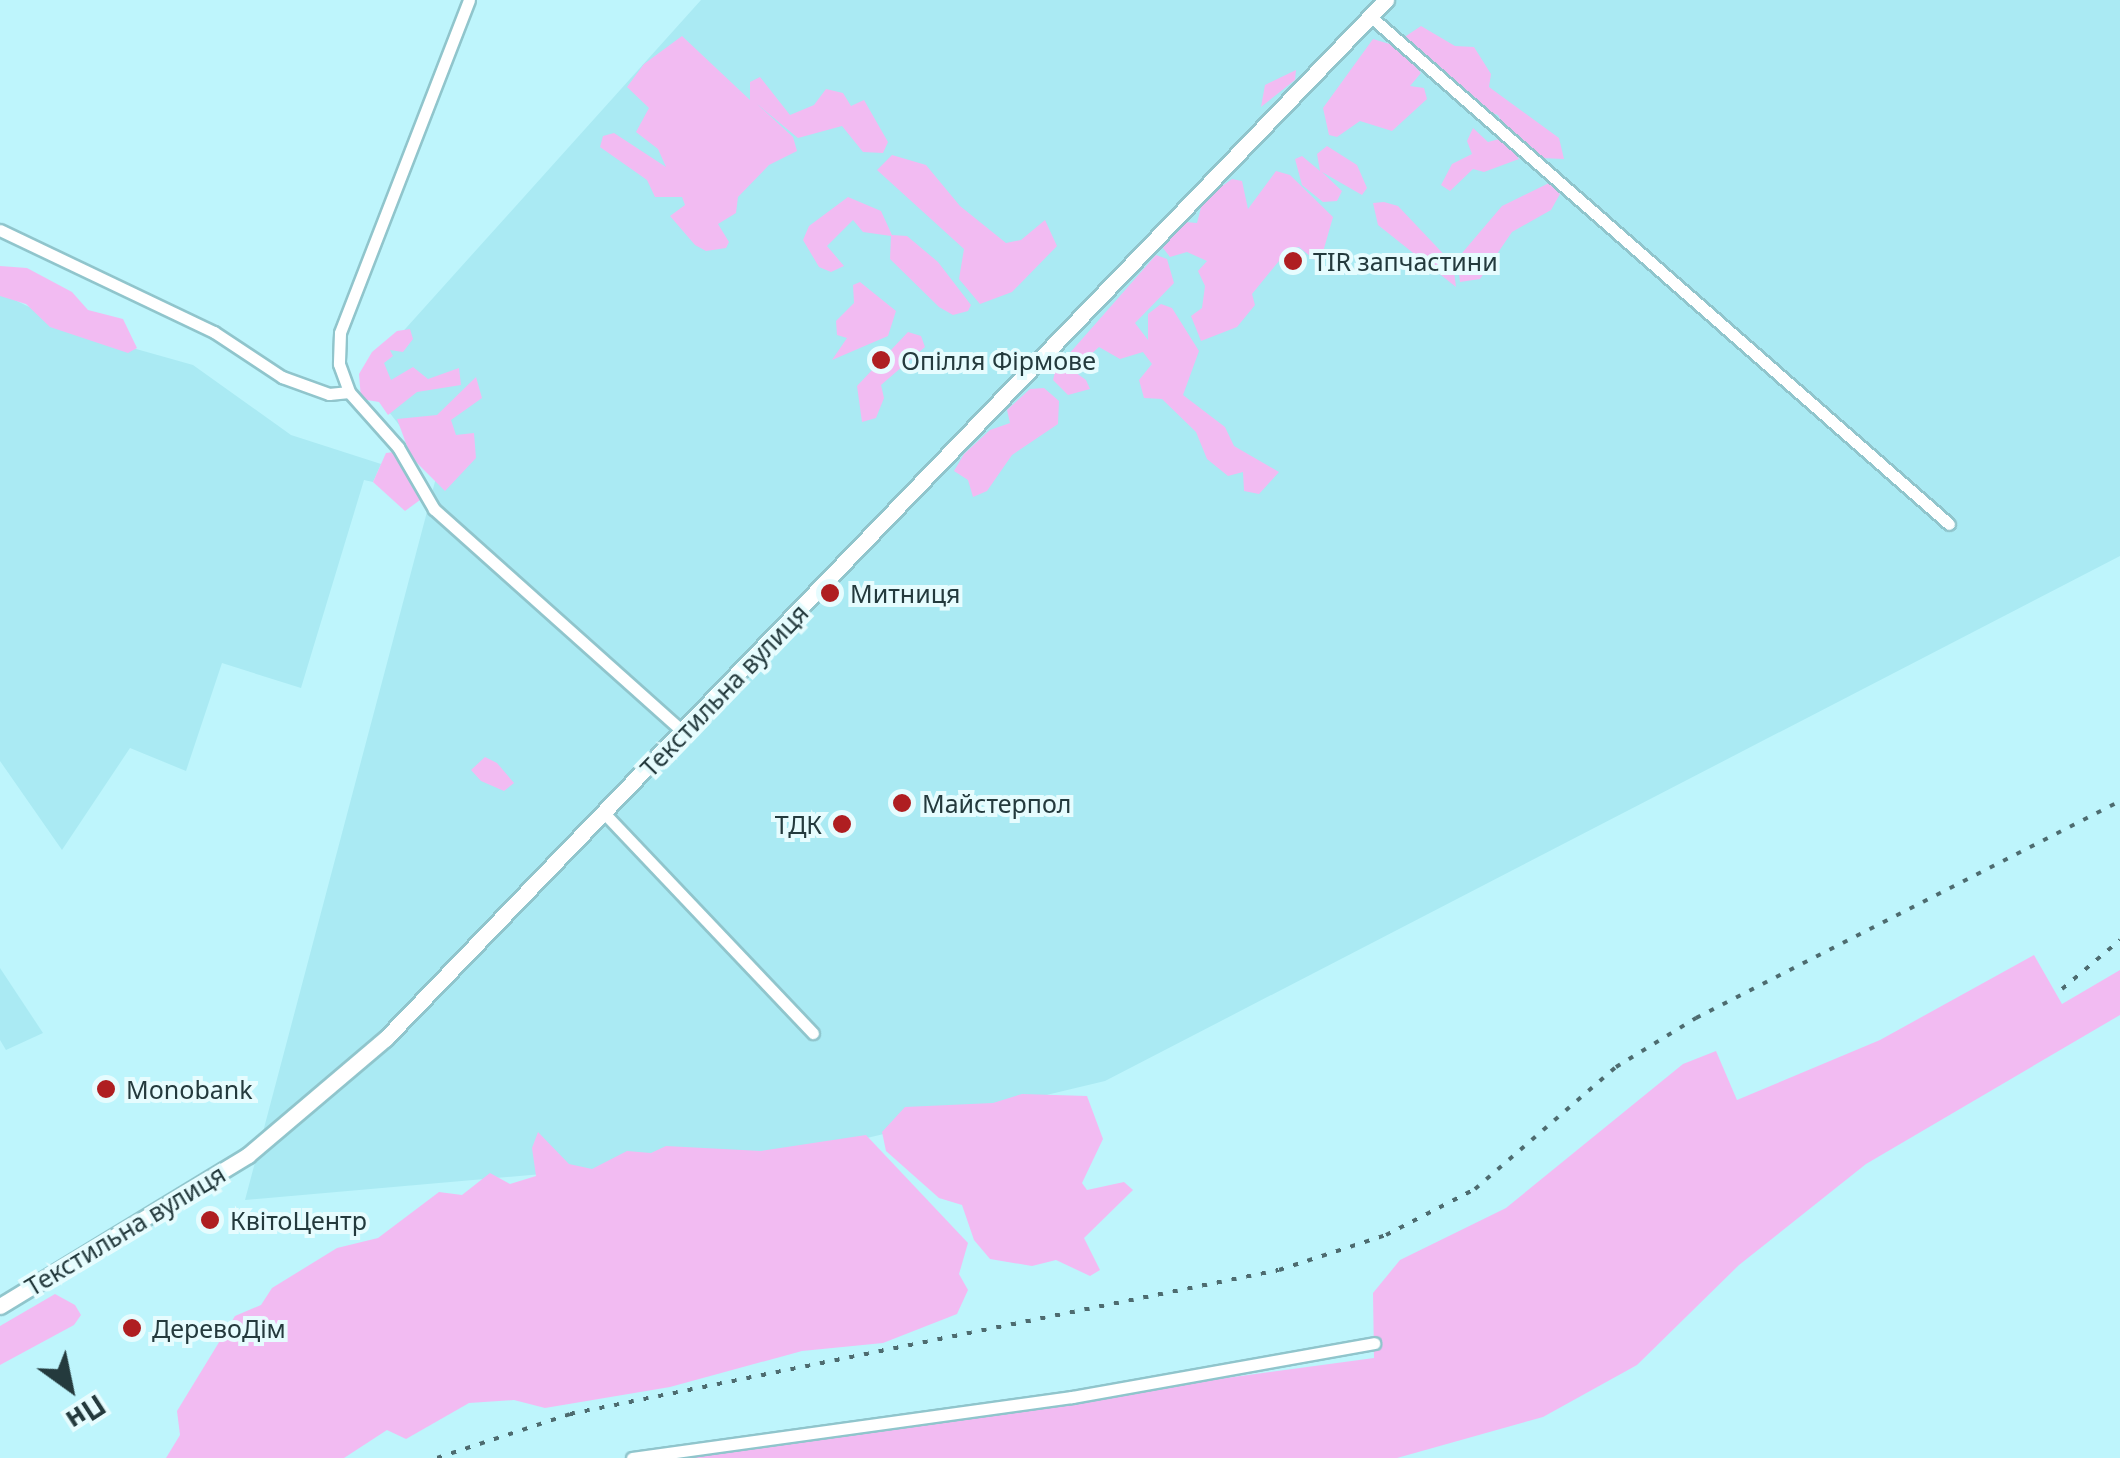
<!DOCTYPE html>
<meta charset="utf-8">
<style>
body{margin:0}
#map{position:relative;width:2120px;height:1458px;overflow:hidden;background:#bef5fc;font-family:"Noto Sans",sans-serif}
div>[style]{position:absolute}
.built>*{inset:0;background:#aaeaf3}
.green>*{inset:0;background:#f2bbf2}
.roads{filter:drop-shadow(2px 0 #90c5cc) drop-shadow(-2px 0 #90c5cc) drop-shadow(0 2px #90c5cc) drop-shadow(0 -2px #90c5cc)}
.minor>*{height:11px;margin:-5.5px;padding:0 5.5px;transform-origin:5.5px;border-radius:5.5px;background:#fff}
.tertiary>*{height:15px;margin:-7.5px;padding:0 7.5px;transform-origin:7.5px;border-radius:7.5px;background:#fff}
.rail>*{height:4px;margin-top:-2px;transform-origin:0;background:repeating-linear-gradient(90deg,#4d6b6f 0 5px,transparent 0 15px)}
.dots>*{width:28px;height:28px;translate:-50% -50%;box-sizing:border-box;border:5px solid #e6fcfe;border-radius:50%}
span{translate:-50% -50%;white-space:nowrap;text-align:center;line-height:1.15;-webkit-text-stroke:8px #e6fcfe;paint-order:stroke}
.poi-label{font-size:25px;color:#243a3d}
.left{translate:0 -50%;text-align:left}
.right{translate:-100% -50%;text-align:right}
.street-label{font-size:25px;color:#243a3d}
.north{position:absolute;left:20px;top:1338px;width:100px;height:100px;-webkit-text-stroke:8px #e6fcfe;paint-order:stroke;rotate:147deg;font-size:28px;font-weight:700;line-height:40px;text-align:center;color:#243a3d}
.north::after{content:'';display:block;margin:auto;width:35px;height:45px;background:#243a3d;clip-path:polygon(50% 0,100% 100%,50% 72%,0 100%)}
</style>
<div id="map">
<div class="built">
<div style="clip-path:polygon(701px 0,2120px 0,2120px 556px,1105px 1081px,817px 1150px,245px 1200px,437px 474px,362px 377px)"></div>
<div style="clip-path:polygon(0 293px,90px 336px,193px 365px,291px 435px,381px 464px,373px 482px,364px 480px,301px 688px,222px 663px,186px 771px,130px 748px,62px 850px,0 761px)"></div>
<div style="clip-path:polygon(0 968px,43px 1033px,6px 1050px,0 1040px)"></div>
</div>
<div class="green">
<div style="clip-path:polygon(1421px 26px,1455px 46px,1474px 47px,1491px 74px,1489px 87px,1559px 138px,1564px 159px,1541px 158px,1510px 138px,1498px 115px,1476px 108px,1403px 38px)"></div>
<div style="clip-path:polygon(682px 36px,750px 100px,750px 82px,760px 77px,790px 115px,814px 105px,826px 89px,843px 93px,851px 106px,864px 100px,888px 142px,883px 153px,863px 152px,842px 126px,798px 138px,757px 104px,793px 137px,797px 151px,769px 165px,738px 197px,736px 213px,718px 224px,729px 242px,726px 248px,706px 251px,695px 245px,670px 216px,685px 205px,682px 197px,655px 197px,647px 180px,600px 147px,603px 136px,614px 133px,666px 167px,658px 149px,636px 132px,649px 108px,627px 87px,644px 64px)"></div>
<div style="clip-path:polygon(1373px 39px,1396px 46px,1421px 73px,1410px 86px,1424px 88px,1427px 99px,1392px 131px,1360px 121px,1337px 137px,1329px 135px,1323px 108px)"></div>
<div style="clip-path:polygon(1296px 70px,1295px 80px,1261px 107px,1265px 85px)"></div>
<div style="clip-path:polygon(1473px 128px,1488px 142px,1503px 138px,1519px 159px,1484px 172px,1473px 169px,1450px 191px,1441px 185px,1452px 164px,1472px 154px,1467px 141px)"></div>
<div style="clip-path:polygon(1327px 146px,1357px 165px,1367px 188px,1362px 195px,1322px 172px,1342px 191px,1337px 201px,1323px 202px,1302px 185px,1295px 159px,1302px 156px,1320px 171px,1317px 154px)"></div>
<div style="clip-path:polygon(892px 155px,926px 165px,960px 206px,1006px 243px,1021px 240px,1045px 220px,1057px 246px,1012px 292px,980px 304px,959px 279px,964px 249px,877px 170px)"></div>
<div style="clip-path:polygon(1276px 171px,1290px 175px,1333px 217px,1323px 252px,1316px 261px,1299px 247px,1288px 250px,1252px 294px,1255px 305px,1237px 327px,1201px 341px,1191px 316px,1202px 308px,1205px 286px,1198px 271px,1207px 261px,1187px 252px,1170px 257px,1163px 248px,1168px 234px,1185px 222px,1197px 223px,1203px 200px,1232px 179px,1242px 181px,1248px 209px)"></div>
<div style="clip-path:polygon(1549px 183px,1560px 194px,1551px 210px,1512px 232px,1480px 279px,1460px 282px,1457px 259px,1502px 206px)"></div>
<div style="clip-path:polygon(848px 197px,881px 211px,892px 235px,907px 236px,938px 262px,971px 305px,968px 311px,953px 315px,939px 307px,890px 259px,891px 236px,863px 232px,853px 220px,827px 246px,844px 266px,831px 272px,819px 267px,803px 240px,809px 226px)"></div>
<div style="clip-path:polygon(1384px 202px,1398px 206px,1453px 264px,1456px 287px,1378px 225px,1373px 203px)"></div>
<div style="clip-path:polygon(1156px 255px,1167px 259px,1174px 283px,1135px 323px,1148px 340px,1148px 314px,1161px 304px,1172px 308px,1199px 351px,1183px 395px,1225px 427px,1234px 446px,1279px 472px,1259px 494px,1244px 491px,1243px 472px,1228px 476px,1207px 459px,1196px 432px,1162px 399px,1144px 398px,1139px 380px,1152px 364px,1143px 352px,1120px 359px,1099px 347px,1088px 357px,1068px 355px)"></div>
<div style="clip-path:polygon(0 266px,27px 268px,72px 292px,88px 310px,123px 319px,137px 348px,128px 353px,50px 327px,26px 304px,0 296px)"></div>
<div style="clip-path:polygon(860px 282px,896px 311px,888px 336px,832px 360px,847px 338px,837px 335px,836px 321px,854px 303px,853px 285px)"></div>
<div style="clip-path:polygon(410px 329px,413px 339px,403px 352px,390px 350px,393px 356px,384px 363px,391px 380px,413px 367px,428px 379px,459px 368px,461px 385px,417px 392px,388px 415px,379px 402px,361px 399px,359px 374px,372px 352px,397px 331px)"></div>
<div style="clip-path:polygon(908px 332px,921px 336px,925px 347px,881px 385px,884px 398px,876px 418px,862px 422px,857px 386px)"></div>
<div style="clip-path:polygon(1058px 360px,1086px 380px,1090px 389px,1068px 395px,1053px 380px)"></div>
<div style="clip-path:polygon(476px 377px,482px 398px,451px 420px,456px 435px,474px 433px,476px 458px,445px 491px,411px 457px,397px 419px,437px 415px)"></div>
<div style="clip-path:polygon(1044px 388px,1059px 401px,1058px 424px,1012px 455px,987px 491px,973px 497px,968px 480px,954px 471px,964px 454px,990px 430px,1010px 423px,1007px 410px,1030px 389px)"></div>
<div style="clip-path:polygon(394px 452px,410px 470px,420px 500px,405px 511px,373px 482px,386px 453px)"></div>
<div style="clip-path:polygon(485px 757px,497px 763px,514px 783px,504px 791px,481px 781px,471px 770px)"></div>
<div style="clip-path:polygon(2034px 955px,2062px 1004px,2120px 970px,2120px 1015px,1866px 1164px,1739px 1265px,1637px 1365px,1543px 1417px,1397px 1458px,689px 1458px,821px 1433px,1374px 1358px,1373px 1293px,1400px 1260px,1506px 1208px,1683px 1064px,1716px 1051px,1737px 1100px,1880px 1040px)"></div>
<div style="clip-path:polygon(1022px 1094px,1087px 1096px,1103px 1139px,1082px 1183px,1087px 1190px,1124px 1182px,1133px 1190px,1084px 1238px,1100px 1270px,1090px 1276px,1056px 1260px,1032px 1266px,990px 1259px,974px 1240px,962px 1205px,939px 1198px,886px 1151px,882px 1132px,905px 1107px,993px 1103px)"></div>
<div style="clip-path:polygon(538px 1132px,569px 1164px,592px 1169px,627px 1151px,651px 1153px,666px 1146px,761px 1151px,866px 1135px,968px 1243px,959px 1274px,968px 1290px,957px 1314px,883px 1343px,802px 1351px,670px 1387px,545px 1408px,514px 1400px,469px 1403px,406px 1439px,387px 1430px,344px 1458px,166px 1458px,180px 1435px,177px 1411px,235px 1316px,261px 1305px,272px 1288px,337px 1248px,378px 1238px,439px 1192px,462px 1195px,490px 1173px,510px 1184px,536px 1176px,532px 1148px)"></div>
<div style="clip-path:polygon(55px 1294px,75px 1305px,81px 1315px,74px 1325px,0 1365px,0 1326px)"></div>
</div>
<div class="roads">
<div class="minor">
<div style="left:469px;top:0;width:357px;rotate:111.2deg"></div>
<div style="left:340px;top:333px;width:31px;rotate:92deg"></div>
<div style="left:339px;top:364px;width:30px;rotate:70deg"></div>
<div style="left:349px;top:392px;width:74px;rotate:48.3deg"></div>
<div style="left:398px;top:447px;width:72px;rotate:59.9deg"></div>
<div style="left:434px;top:509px;width:334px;rotate:41.8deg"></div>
<div style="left:1370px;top:16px;width:770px;rotate:41.26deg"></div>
<div style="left:0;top:230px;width:237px;rotate:25.5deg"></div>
<div style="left:214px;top:332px;width:82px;rotate:33.5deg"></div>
<div style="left:282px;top:377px;width:50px;rotate:19.9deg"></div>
<div style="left:329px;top:394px;width:20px;rotate:-6deg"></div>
<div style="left:605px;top:814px;width:302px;rotate:46.5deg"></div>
<div style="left:632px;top:1458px;width:444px;rotate:-7.9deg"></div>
<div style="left:1072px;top:1397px;width:307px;rotate:-10.1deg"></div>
</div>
<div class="tertiary">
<div style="left:0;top:1306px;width:290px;rotate:-31.3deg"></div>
<div style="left:248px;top:1155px;width:180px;rotate:-40.3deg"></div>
<div style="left:385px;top:1039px;width:1443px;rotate:-46.07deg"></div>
</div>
</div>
<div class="rail">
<div style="left:2062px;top:989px;width:76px;rotate:-40.2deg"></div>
<div style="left:437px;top:1458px;width:140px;rotate:-18.3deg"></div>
<div style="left:570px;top:1414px;width:723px;rotate:-11.48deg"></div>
<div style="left:1279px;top:1270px;width:113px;rotate:-18.1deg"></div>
<div style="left:1386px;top:1235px;width:100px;rotate:-27.3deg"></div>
<div style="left:1475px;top:1189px;width:186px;rotate:-40.9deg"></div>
<div style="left:1616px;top:1067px;width:94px;rotate:-31.5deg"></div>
<div style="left:1696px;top:1018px;width:476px;rotate:-27.1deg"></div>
</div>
<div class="dots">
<div style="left:1293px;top:261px;background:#af1e21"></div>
<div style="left:881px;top:360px;background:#af1e21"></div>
<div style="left:830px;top:593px;background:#af1e21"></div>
<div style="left:902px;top:803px;background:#af1e21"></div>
<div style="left:842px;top:824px;background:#af1e21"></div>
<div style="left:106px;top:1089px;background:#af1e21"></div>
<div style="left:210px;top:1220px;background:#af1e21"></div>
<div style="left:132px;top:1328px;background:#af1e21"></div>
</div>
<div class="poi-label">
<span class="left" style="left:1313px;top:261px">TIR запчастини</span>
<span class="left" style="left:901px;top:360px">Опілля Фірмове</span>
<span class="left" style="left:850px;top:593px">Митниця</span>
<span class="left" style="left:922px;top:803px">Майстерпол</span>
<span class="right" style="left:822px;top:824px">ТДК</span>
<span class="left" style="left:126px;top:1089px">Monobank</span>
<span class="left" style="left:230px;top:1220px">КвітоЦентр</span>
<span class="left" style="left:152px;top:1328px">ДеревоДім</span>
</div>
<div class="street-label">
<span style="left:724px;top:690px;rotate:-46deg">Текстильна вулиця</span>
<span style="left:125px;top:1230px;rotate:-31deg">Текстильна вулиця</span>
</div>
<div class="north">Пн</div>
</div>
